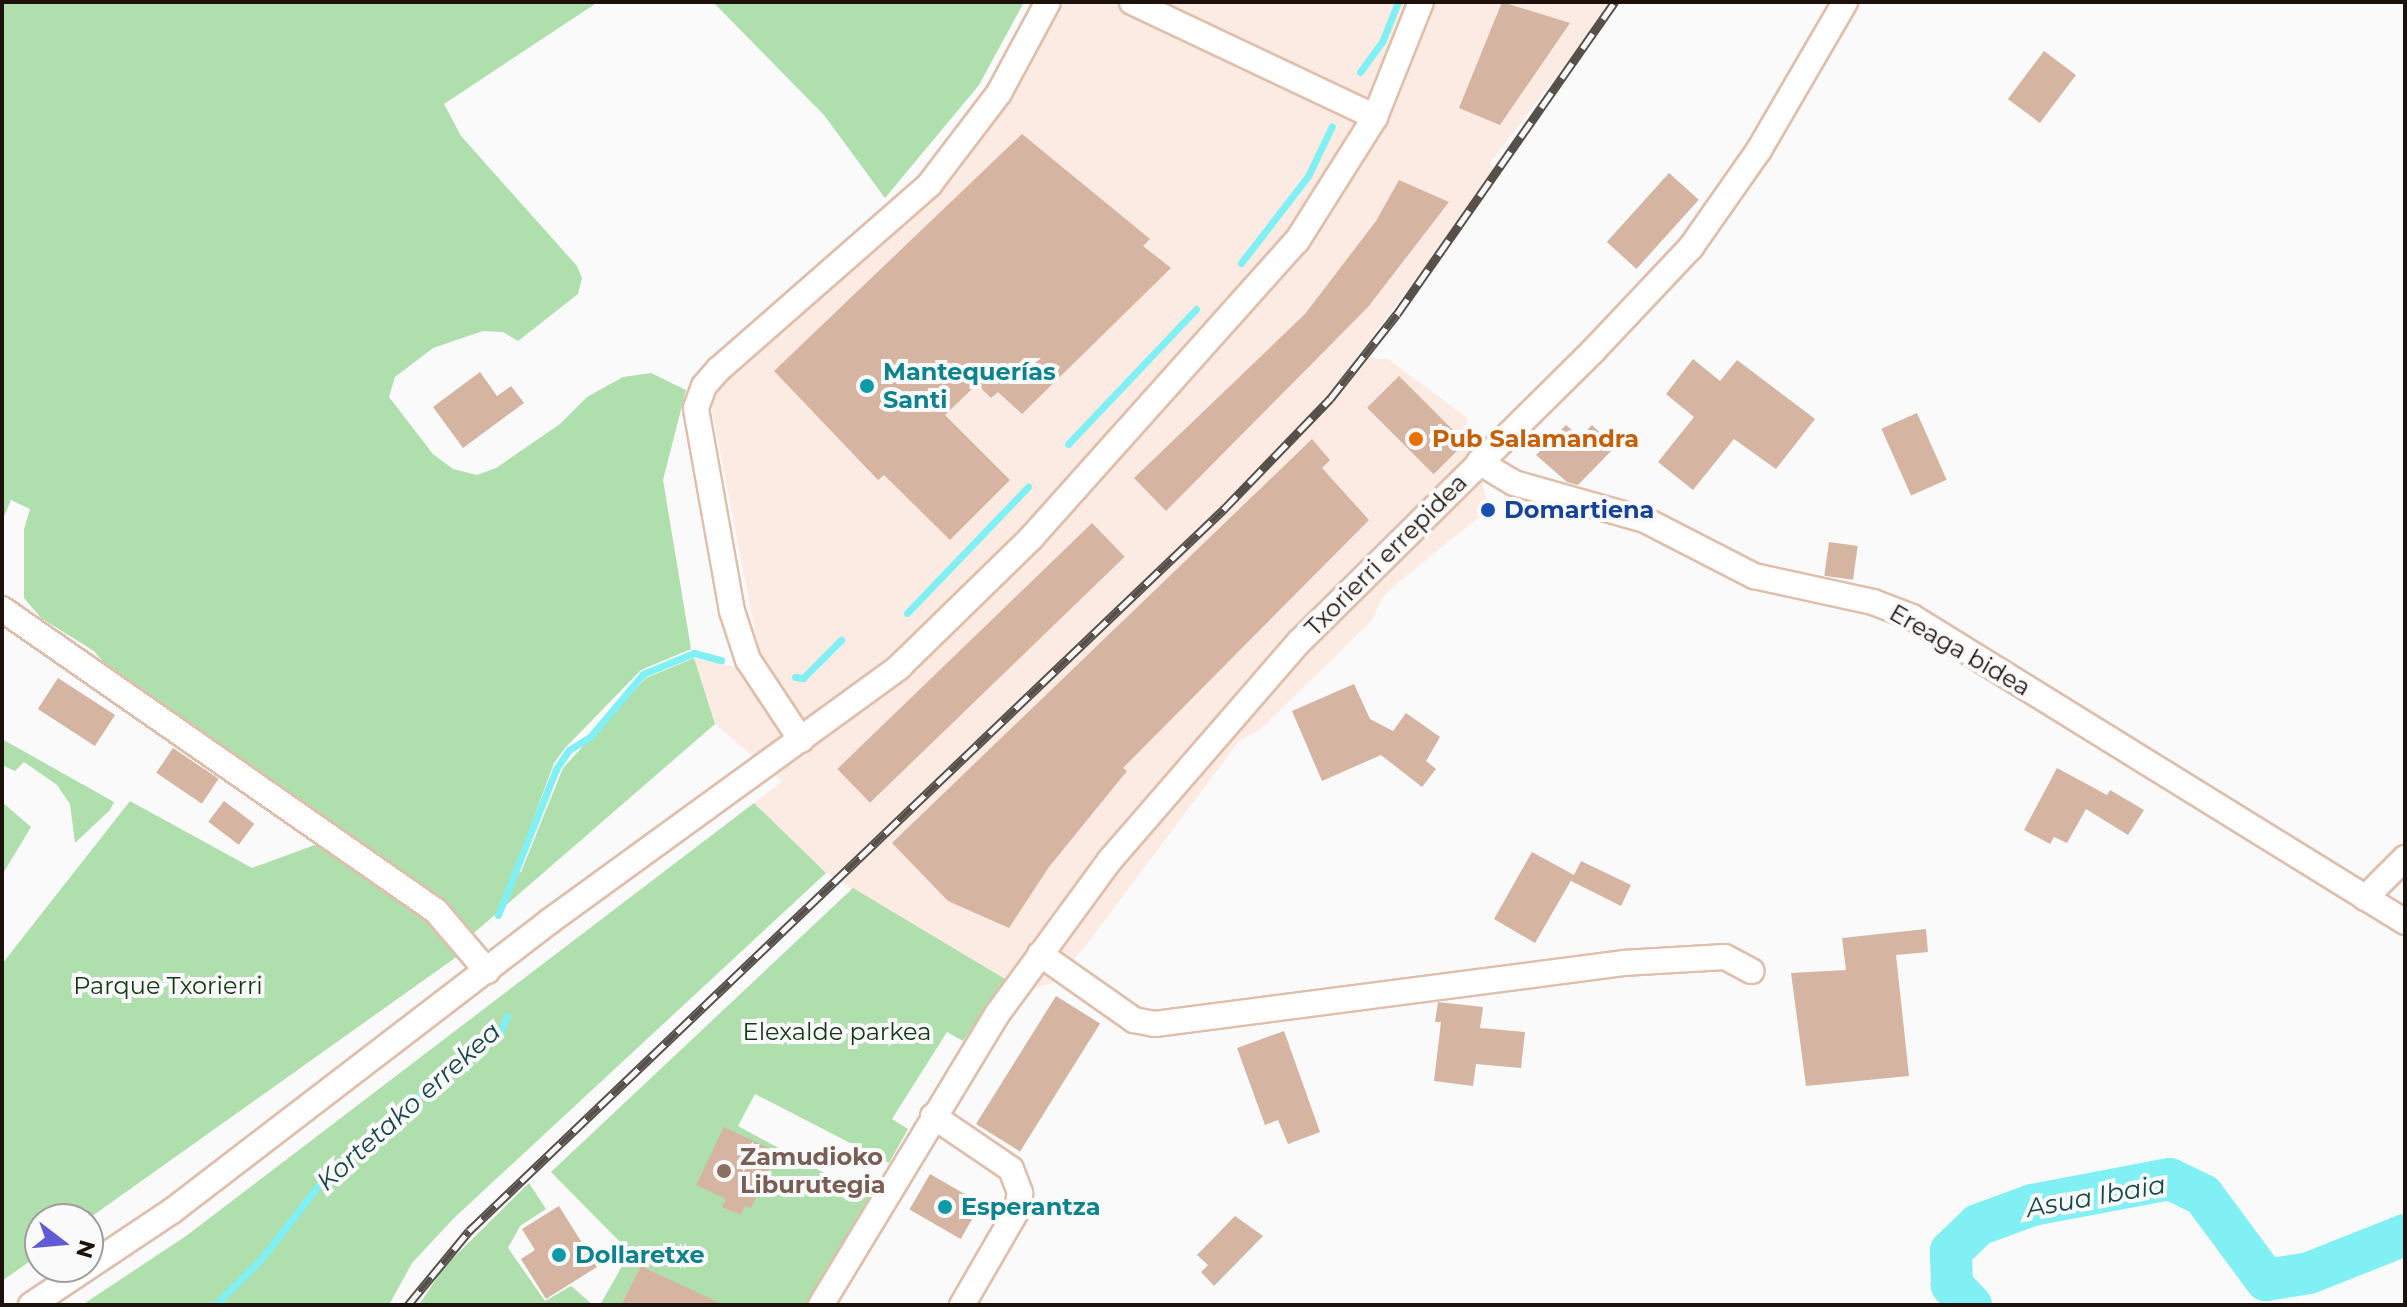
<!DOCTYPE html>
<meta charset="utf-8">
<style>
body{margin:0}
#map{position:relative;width:2407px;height:1307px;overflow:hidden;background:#fafafa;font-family:Montserrat,sans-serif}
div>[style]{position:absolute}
.built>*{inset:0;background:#fcebe2}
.green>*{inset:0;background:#aedfac}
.stream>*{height:7px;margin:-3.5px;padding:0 3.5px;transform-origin:3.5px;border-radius:3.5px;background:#80f0f4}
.river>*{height:42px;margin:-21px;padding:0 21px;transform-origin:21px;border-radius:21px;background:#80f0f4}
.building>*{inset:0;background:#d5b4a1;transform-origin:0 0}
.roads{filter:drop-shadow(2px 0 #dfbfab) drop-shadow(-2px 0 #dfbfab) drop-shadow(0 2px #dfbfab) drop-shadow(0 -2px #dfbfab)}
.minor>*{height:24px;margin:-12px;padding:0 12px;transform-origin:12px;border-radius:12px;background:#fff}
.rail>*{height:9px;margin-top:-4.5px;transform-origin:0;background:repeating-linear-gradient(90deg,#fafafa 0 18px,#574f4a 0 36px);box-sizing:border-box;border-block:2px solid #574f4a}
.dots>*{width:22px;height:22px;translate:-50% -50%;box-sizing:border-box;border:4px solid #fafafa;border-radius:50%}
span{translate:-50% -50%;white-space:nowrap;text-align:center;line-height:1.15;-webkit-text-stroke:8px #fafafa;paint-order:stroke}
.culture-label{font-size:24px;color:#0d838f;font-weight:700}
.left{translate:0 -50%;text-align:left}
.food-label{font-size:24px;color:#c56008;font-weight:700}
.transit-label{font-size:24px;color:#164399;font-weight:700}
.street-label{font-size:24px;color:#1d120b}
.park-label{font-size:24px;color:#123a13}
.education-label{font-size:24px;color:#785e54;font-weight:700}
.water-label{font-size:26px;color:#15484a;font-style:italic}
.frame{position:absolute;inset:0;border:4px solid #1d120b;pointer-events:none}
.north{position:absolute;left:24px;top:1203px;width:80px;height:80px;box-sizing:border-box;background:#fafafa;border:2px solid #a29d9a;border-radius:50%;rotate:106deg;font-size:22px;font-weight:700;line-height:32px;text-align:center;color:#1d120b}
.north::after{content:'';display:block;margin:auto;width:28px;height:36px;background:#615cd5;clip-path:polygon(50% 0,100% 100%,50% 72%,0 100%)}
</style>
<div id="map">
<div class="built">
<div style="clip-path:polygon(1060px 2px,1613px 2px,1490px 163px,1498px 172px,1355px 359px,1388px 359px,1466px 417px,1489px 509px,1400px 581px,1382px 598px,1372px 620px,1261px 729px,1239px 741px,1084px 948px,1052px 983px,1035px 988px,1004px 980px,826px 873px,754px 803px,782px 781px,715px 724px,694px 658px,777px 676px,760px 656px,709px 395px,846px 271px)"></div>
</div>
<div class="green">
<div style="clip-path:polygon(2px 2px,598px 2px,444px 104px,461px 136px,577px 266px,582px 278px,578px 294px,518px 341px,503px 332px,483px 331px,433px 348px,395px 377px,389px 397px,433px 454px,453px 469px,477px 475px,496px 468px,560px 424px,587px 397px,623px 377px,651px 373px,686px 390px,663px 480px,691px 649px,641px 670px,565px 748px,554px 763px,514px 871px,521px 872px,563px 768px,646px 678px,694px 658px,715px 724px,467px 939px,115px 677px,94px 651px,41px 618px,24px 598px,24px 529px,30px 509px,11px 500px,2px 521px)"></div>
<div style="clip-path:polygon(713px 2px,1024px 2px,979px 85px,885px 198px,824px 115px)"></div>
<div style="clip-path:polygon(2px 739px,114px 802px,110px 810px,75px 843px,70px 804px,57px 785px,24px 762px,15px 771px,2px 765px)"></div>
<div style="clip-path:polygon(130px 801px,252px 868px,323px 842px,441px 926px,462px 953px,88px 1219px,40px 1219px,40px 1254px,2px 1281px,2px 964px)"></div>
<div style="clip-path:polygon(2px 802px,31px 827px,2px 875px)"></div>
<div style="clip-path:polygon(754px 803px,826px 873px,454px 1218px,412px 1263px,389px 1305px,82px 1305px,186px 1236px)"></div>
<div style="clip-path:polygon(853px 888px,1005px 979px,963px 1041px,947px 1032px,892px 1119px,908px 1129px,889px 1163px,755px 1094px,738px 1126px,870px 1198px,806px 1305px,716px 1305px,641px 1265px,621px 1305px,600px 1305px,630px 1252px,551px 1172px)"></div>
<div style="clip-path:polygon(529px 1183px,546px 1209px,520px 1226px,508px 1248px,545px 1301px,571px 1286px,593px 1305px,419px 1305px,444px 1267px)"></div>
</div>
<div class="stream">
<div style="left:1360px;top:72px;width:37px;rotate:-54deg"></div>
<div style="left:1382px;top:42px;width:43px;rotate:-68.2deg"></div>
<div style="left:1241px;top:263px;width:110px;rotate:-52.4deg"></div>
<div style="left:1308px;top:176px;width:55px;rotate:-64.4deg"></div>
<div style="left:1068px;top:444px;width:186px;rotate:-46.5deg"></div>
<div style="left:907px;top:613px;width:175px;rotate:-46.2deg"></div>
<div style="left:795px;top:677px;width:8px;rotate:7deg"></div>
<div style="left:803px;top:678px;width:54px;rotate:-45deg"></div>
<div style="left:498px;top:915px;width:157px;rotate:-68.3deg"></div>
<div style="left:556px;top:769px;width:23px;rotate:-56deg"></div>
<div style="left:569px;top:750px;width:25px;rotate:-32deg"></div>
<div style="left:590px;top:737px;width:82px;rotate:-49.9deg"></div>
<div style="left:643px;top:674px;width:55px;rotate:-22.4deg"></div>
<div style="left:694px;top:653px;width:28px;rotate:15deg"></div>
<div style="left:215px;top:1305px;width:66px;rotate:-45deg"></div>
<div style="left:262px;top:1258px;width:101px;rotate:-52.2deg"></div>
<div style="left:324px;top:1178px;width:61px;rotate:-43.7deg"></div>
<div style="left:368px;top:1136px;width:169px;rotate:-38.3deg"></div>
<div style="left:501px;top:1031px;width:16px;rotate:-68deg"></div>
</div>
<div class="river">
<div style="left:1971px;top:1305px;width:28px;rotate:-134deg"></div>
<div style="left:1952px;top:1285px;width:34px;rotate:-92deg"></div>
<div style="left:1951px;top:1251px;width:37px;rotate:-44deg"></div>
<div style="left:1978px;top:1225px;width:58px;rotate:-20.3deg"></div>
<div style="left:2032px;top:1205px;width:140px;rotate:-10.7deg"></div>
<div style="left:2170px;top:1179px;width:37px;rotate:26deg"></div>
<div style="left:2203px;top:1195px;width:106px;rotate:53.5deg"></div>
<div style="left:2266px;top:1280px;width:44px;rotate:-9.2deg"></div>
<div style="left:2309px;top:1273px;width:103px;rotate:-21.6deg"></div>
</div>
<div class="building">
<div style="clip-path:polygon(1502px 2px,1570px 23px,1500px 125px,1459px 108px)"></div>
<div style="left:2044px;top:51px;width:40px;height:60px;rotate:37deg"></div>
<div style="clip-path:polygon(1022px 134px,1150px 239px,1143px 246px,1171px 268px,1022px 414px,998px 392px,991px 398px,977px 384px,945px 415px,1010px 480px,950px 540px,884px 475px,878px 480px,774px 371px)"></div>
<div style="left:1669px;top:173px;width:40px;height:93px;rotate:42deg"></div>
<div style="clip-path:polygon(1399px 180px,1449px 202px,1368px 307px,1166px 511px,1134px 478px,1305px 314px,1376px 221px)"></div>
<div style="clip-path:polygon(1693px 359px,1720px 381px,1737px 360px,1815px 419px,1776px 469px,1734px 439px,1693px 490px,1658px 462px,1694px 417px,1666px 394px)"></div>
<div style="clip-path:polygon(480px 372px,497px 396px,511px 386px,524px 403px,463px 448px,433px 407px)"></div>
<div style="left:1399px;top:376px;width:94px;height:45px;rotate:45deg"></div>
<div style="left:1917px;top:413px;width:73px;height:39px;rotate:66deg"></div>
<div style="clip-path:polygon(1566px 425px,1580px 437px,1592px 425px,1615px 447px,1578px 485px,1567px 482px,1536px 455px)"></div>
<div style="clip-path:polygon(1312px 439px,1330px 460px,1322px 468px,1369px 520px,1123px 768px,1127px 771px,1049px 867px,1009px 928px,948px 901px,892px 843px)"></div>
<div style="left:1092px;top:523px;width:47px;height:354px;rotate:46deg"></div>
<div style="left:1829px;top:542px;width:29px;height:34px;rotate:8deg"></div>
<div style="left:58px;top:678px;width:68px;height:37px;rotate:33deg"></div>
<div style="clip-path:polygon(1354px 684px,1370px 719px,1393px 731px,1406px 713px,1440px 737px,1426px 761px,1436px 769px,1422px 787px,1381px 755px,1322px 781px,1292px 711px)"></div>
<div style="left:173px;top:748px;width:55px;height:30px;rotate:34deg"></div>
<div style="clip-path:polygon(2057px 768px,2107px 795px,2110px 790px,2144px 810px,2128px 835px,2086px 809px,2067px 843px,2054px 837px,2050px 844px,2024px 830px)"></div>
<div style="left:224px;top:801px;width:38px;height:26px;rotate:37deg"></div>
<div style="clip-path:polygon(1532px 852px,1574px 875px,1581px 861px,1631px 885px,1621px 906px,1571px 881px,1573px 877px,1535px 943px,1494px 919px)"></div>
<div style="clip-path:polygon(1926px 929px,1928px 952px,1896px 955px,1909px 1076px,1806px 1086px,1791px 973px,1846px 970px,1842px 938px)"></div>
<div style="left:1056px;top:996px;width:52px;height:151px;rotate:32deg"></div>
<div style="clip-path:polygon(1438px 1002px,1483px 1007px,1480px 1028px,1525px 1032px,1521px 1068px,1476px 1064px,1473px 1086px,1434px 1081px,1441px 1022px,1435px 1022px)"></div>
<div style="clip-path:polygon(1284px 1031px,1320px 1132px,1288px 1144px,1278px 1120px,1265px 1125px,1237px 1048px)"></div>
<div style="clip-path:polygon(724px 1127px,777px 1152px,751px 1208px,745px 1206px,741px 1215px,722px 1207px,726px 1199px,696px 1185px)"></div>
<div style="left:930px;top:1174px;width:59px;height:41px;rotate:30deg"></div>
<div style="clip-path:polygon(559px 1206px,597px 1267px,546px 1299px,521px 1259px,535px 1250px,522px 1229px)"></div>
<div style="clip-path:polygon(1235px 1216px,1263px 1236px,1214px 1286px,1201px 1272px,1208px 1265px,1197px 1255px)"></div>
<div style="clip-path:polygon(641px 1265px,650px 1270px,723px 1305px,621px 1305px)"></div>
</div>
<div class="roads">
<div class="minor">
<div style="left:1132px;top:2px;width:269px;rotate:25.3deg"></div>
<div style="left:1479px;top:462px;width:41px;rotate:31deg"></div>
<div style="left:1514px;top:483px;width:136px;rotate:15.8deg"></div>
<div style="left:1645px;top:520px;width:123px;rotate:27.2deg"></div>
<div style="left:1754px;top:576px;width:122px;rotate:12.3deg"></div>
<div style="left:1873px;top:602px;width:42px;rotate:21deg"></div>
<div style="left:1912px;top:617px;width:580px;rotate:31.74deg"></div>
<div style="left:2px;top:609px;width:529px;rotate:34.83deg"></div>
<div style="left:436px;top:911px;width:79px;rotate:49.6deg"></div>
<div style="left:801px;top:740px;width:96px;rotate:-123.5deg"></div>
<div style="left:748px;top:660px;width:52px;rotate:-108.1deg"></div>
<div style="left:732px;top:611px;width:206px;rotate:-100.1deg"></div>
<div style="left:696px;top:408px;width:23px;rotate:-70deg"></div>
<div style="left:704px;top:386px;width:23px;rotate:-49deg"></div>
<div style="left:719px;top:369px;width:279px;rotate:-41.2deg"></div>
<div style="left:929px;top:185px;width:116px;rotate:-52.7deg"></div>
<div style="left:999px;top:93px;width:103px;rotate:-61.7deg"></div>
<div style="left:2365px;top:898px;width:57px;rotate:-45deg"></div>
<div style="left:1040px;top:954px;width:115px;rotate:35.1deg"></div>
<div style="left:1134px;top:1020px;width:21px;rotate:11deg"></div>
<div style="left:1155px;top:1024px;width:472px;rotate:-7.4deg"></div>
<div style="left:1623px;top:963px;width:102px;rotate:-3.4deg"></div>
<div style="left:1725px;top:957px;width:30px;rotate:28deg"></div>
<div style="left:933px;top:1116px;width:94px;rotate:34.2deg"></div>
<div style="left:1011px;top:1169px;width:26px;rotate:69deg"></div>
<div style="left:1020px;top:1193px;width:19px;rotate:102deg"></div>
<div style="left:1016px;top:1212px;width:108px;rotate:120.1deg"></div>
<div style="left:31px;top:1305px;width:169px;rotate:-33.7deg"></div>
<div style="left:172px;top:1211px;width:476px;rotate:-37.5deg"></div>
<div style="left:550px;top:921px;width:432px;rotate:-36deg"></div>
<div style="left:899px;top:667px;width:185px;rotate:-44.3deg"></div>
<div style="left:1031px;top:538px;width:399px;rotate:-48.2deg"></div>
<div style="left:1297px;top:241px;width:146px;rotate:-57.8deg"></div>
<div style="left:1375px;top:117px;width:124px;rotate:-68.2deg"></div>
<div style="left:821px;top:1305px;width:341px;rotate:-58.8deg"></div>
<div style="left:998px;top:1013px;width:190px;rotate:-53.8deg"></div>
<div style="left:1110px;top:860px;width:289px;rotate:-49.1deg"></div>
<div style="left:1299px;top:642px;width:414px;rotate:-44.7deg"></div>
<div style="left:1593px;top:351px;width:143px;rotate:-46.7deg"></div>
<div style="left:1691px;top:247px;width:118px;rotate:-55deg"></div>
<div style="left:1759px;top:150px;width:171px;rotate:-59.8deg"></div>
</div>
</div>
<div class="rail">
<div style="left:408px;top:1305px;width:96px;rotate:-50.5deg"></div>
<div style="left:469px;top:1231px;width:1045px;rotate:-43.72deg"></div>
<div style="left:1224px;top:509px;width:153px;rotate:-46.1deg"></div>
<div style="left:1330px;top:399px;width:108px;rotate:-51.8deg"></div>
<div style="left:1397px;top:314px;width:381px;rotate:-55.1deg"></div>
</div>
<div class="dots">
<div style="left:867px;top:386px;background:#0f9aa8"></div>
<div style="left:1416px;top:439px;background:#e8710a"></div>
<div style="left:1488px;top:510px;background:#1a4fb4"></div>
<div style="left:724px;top:1171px;background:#8d6e63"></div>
<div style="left:945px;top:1207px;background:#0f9aa8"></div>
<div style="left:559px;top:1255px;background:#0f9aa8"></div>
</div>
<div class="culture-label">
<span class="left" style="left:883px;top:386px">Mantequerías<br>Santi</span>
<span class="left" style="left:961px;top:1207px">Esperantza</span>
<span class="left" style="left:575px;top:1255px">Dollaretxe</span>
</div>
<div class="food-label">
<span class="left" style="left:1432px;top:439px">Pub Salamandra</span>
</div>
<div class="transit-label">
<span class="left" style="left:1504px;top:510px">Domartiena</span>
</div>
<div class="street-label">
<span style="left:1386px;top:555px;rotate:-45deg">Txorierri errepidea</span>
<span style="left:1960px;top:650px;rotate:30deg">Ereaga bidea</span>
</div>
<div class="park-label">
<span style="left:168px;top:986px">Parque Txorierri</span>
<span style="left:837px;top:1032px">Elexalde parkea</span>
</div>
<div class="education-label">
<span class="left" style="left:740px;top:1171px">Zamudioko<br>Liburutegia</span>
</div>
<div class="water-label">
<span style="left:409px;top:1107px;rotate:-42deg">Kortetako errekea</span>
<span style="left:2096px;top:1197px;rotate:-10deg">Asua Ibaia</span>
</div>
<div class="frame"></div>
<div class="north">N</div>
</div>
